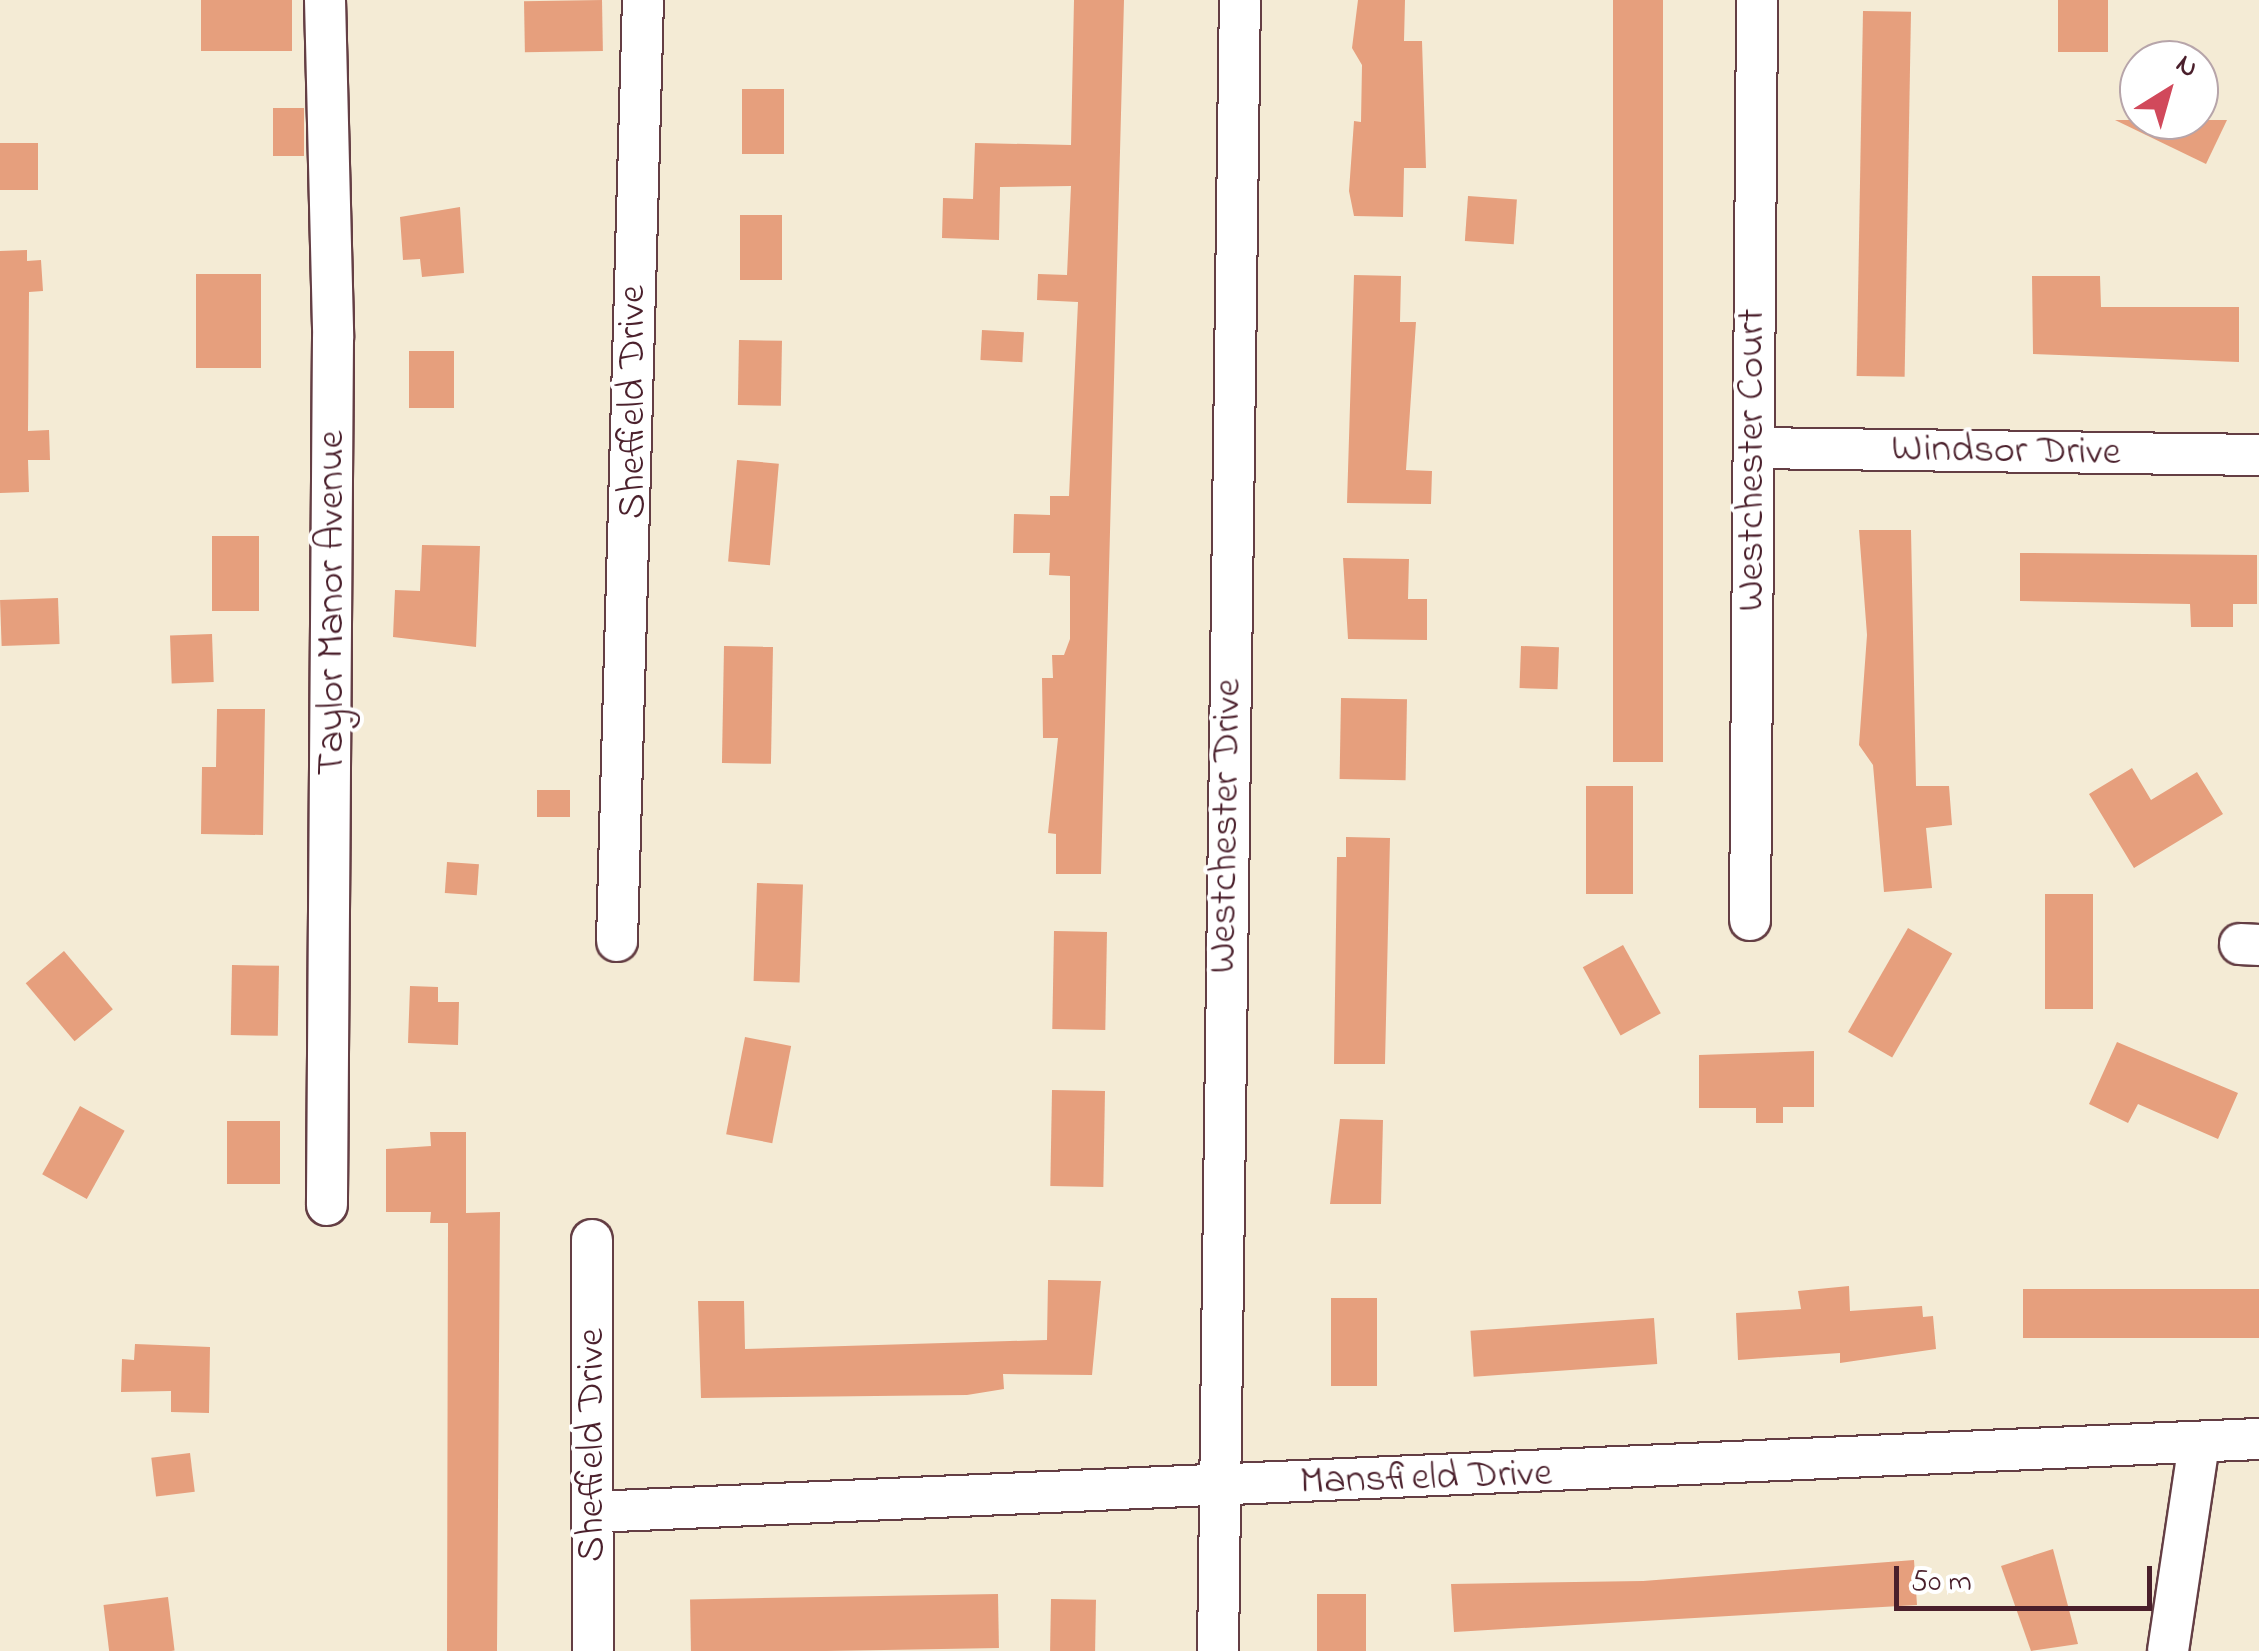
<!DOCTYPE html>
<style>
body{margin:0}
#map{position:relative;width:2259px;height:1651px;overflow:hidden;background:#f4ebd5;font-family:"Indie Flower",sans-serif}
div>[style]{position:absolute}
.building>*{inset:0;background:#e69f7d;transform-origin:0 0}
.roads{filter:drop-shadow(2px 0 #643e44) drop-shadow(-2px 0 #643e44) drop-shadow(0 2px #643e44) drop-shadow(0 -2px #643e44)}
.minor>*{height:40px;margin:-20px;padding:0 20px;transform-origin:20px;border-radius:20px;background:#fff}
span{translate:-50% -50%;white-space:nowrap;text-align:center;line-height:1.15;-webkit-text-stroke:8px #fff;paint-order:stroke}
.street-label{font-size:40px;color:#4a1f2b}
.north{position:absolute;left:2119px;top:40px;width:100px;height:100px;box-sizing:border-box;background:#fff;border:2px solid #b7a5aa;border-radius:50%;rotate:37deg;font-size:28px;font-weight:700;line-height:40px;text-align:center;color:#4a1f2b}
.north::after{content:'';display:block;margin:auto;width:35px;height:45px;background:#d1495b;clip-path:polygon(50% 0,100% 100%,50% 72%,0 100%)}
.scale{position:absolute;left:1894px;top:1566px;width:258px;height:45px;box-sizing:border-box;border:5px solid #4a1f2b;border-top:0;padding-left:12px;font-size:30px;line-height:35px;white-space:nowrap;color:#4a1f2b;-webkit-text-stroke:8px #fff;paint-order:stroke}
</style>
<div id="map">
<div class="building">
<div style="left:201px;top:0;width:91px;height:51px"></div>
<div style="left:602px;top:0;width:51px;height:78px;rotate:89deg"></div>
<div style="clip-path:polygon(1074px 0,1124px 0,1101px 874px,1056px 874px,1056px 834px,1048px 833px,1058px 738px,1043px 738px,1042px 678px,1053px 678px,1052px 655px,1064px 655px,1070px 639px,1070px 576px,1049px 575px,1050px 553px,1013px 553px,1014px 514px,1050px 515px,1050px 496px,1069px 496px,1078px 302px,1037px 300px,1038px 274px,1067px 275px,1071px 186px,1000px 187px,999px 240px,942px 238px,943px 198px,973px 199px,975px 143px,1071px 145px)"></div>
<div style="clip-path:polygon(1358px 0,1405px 0,1404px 41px,1422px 41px,1426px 168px,1404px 168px,1403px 217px,1354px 216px,1349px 191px,1354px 121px,1361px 122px,1362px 65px,1352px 48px)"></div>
<div style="left:1613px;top:0;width:50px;height:762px"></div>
<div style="left:2058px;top:0;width:50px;height:52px"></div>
<div style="left:1863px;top:11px;width:48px;height:365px;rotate:1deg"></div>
<div style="left:742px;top:89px;width:42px;height:65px"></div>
<div style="left:273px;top:108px;width:31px;height:48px"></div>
<div style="clip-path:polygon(2115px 120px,2227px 120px,2206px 164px)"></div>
<div style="left:0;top:143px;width:38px;height:47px"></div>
<div style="left:1468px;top:196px;width:49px;height:45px;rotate:4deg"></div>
<div style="clip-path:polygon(460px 207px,464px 273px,422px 277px,420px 259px,403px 260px,400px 217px)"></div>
<div style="left:740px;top:215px;width:42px;height:65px"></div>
<div style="clip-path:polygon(27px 250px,27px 261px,41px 260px,43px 291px,29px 292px,28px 431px,49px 430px,50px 460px,28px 460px,29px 492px,0 493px,0 251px)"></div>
<div style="left:261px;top:274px;width:94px;height:65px;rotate:90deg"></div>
<div style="clip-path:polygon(1354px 275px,1401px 276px,1400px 322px,1416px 322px,1406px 470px,1432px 471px,1431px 504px,1347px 503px)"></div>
<div style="clip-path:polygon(2032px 276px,2100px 276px,2101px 307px,2239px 307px,2239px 362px,2033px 354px)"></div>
<div style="left:982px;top:330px;width:42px;height:30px;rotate:3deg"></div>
<div style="left:739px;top:340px;width:43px;height:65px;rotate:1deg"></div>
<div style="left:454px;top:351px;width:57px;height:45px;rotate:90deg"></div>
<div style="left:737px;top:460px;width:42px;height:102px;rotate:5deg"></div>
<div style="clip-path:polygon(1859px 530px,1911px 530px,1916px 786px,1949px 786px,1952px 825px,1926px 828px,1932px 888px,1884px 892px,1873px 765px,1859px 745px,1867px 635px)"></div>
<div style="left:212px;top:536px;width:47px;height:75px"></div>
<div style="clip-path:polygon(422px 545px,480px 546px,476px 647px,393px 637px,395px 590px,420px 591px)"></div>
<div style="clip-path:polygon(2020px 553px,2257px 555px,2257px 604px,2233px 604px,2233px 627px,2191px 627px,2190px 604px,2020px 601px)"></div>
<div style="clip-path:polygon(1343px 558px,1409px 559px,1408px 599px,1427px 599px,1427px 640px,1348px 639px)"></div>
<div style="left:58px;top:598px;width:46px;height:58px;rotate:88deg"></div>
<div style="left:212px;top:634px;width:48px;height:42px;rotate:88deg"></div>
<div style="left:724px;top:646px;width:49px;height:117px;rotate:1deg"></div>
<div style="left:1521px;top:646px;width:38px;height:42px;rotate:2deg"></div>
<div style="left:1341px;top:698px;width:66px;height:81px;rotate:1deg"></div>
<div style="clip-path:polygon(217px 709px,265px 709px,263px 835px,201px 834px,202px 767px,216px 767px)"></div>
<div style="clip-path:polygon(2132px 768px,2151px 800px,2197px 772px,2223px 814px,2134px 868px,2089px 794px)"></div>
<div style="left:1586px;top:786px;width:47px;height:108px"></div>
<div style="left:537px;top:790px;width:33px;height:27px"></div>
<div style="clip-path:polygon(1346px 837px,1390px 838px,1385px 1064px,1334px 1064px,1337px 857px,1346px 857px)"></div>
<div style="left:447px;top:862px;width:32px;height:31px;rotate:4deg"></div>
<div style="left:757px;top:883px;width:46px;height:98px;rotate:2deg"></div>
<div style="left:2045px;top:894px;width:48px;height:115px"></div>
<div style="left:1908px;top:928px;width:51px;height:120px;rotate:30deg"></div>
<div style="left:1054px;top:931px;width:53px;height:98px;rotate:1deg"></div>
<div style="left:1623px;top:945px;width:78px;height:46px;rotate:61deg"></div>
<div style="left:64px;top:951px;width:76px;height:50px;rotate:50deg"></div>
<div style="left:232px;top:965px;width:47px;height:70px;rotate:1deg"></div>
<div style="clip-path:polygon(410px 986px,438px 987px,438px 1002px,459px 1002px,458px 1045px,408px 1043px)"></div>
<div style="left:745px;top:1037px;width:47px;height:99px;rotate:11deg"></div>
<div style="clip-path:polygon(2117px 1042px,2238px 1093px,2218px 1139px,2138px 1104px,2128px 1123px,2089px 1104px)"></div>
<div style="clip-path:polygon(1814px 1051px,1814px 1107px,1783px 1107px,1783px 1123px,1756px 1123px,1756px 1108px,1699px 1108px,1699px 1055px)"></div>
<div style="left:1052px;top:1090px;width:53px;height:96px;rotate:1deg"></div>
<div style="left:80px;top:1106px;width:51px;height:78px;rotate:29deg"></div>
<div style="clip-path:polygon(1340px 1119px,1383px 1120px,1381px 1204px,1330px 1204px)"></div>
<div style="left:227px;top:1121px;width:53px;height:63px"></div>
<div style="clip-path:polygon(430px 1132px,466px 1132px,466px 1213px,500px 1212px,497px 1651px,447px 1651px,448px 1223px,430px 1223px,431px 1212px,386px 1212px,386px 1149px,431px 1146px)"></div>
<div style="clip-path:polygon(1048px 1280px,1101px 1281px,1092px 1375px,1003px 1374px,1004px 1389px,967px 1395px,701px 1398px,698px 1301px,744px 1301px,745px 1349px,1047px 1340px)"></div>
<div style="clip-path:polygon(1849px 1286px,1850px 1311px,1922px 1306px,1923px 1317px,1933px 1316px,1936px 1349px,1840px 1363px,1840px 1353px,1738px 1360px,1736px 1313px,1801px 1309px,1798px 1291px)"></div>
<div style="left:2259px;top:1289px;width:49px;height:236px;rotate:90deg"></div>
<div style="left:1331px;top:1298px;width:46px;height:88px"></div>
<div style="left:1654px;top:1318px;width:46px;height:184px;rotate:86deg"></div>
<div style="clip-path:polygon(135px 1344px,210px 1347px,209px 1413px,171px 1412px,171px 1391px,121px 1392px,122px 1359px,134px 1360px)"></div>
<div style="left:190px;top:1453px;width:39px;height:39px;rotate:83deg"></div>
<div style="clip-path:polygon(2053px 1549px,2078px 1644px,2031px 1651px,2001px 1566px)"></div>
<div style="clip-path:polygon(1914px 1560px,1917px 1605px,1454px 1632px,1451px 1584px,1643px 1581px)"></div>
<div style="left:998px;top:1594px;width:54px;height:308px;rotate:89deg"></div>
<div style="left:1317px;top:1594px;width:49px;height:57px"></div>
<div style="left:168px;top:1597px;width:54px;height:65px;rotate:83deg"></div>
<div style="left:1051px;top:1599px;width:45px;height:52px;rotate:1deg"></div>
</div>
<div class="roads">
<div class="minor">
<div style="left:325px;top:0;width:338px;rotate:88.6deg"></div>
<div style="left:333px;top:338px;width:867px;rotate:90.4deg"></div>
<div style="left:1754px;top:448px;width:505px;rotate:0.79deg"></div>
<div style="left:1750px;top:920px;width:920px;rotate:-89.56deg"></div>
<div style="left:617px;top:941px;width:941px;rotate:-88.42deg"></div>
<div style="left:2240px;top:944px;width:19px;rotate:3deg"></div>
<div style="left:592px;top:1240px;width:411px;rotate:89.9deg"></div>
<div style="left:593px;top:1512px;width:1668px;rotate:-2.51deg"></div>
<div style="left:1218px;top:1651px;width:1651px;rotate:-89.24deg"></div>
<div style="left:2168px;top:1651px;width:209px;rotate:-81.5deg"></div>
</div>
</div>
<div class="street-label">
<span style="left:634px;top:402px;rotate:-90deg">Sheffield Drive</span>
<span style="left:2006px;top:452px;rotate:1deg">Windsor Drive</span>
<span style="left:1753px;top:460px;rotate:-90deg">Westchester Court</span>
<span style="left:333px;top:603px;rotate:-90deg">Taylor Manor Avenue</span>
<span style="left:1227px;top:826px;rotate:-89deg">Westchester Drive</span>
<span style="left:593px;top:1445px;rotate:-90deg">Sheffield Drive</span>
<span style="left:1426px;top:1479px;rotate:-2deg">Mansfield Drive</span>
</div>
<div class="north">N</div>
<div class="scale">50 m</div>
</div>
